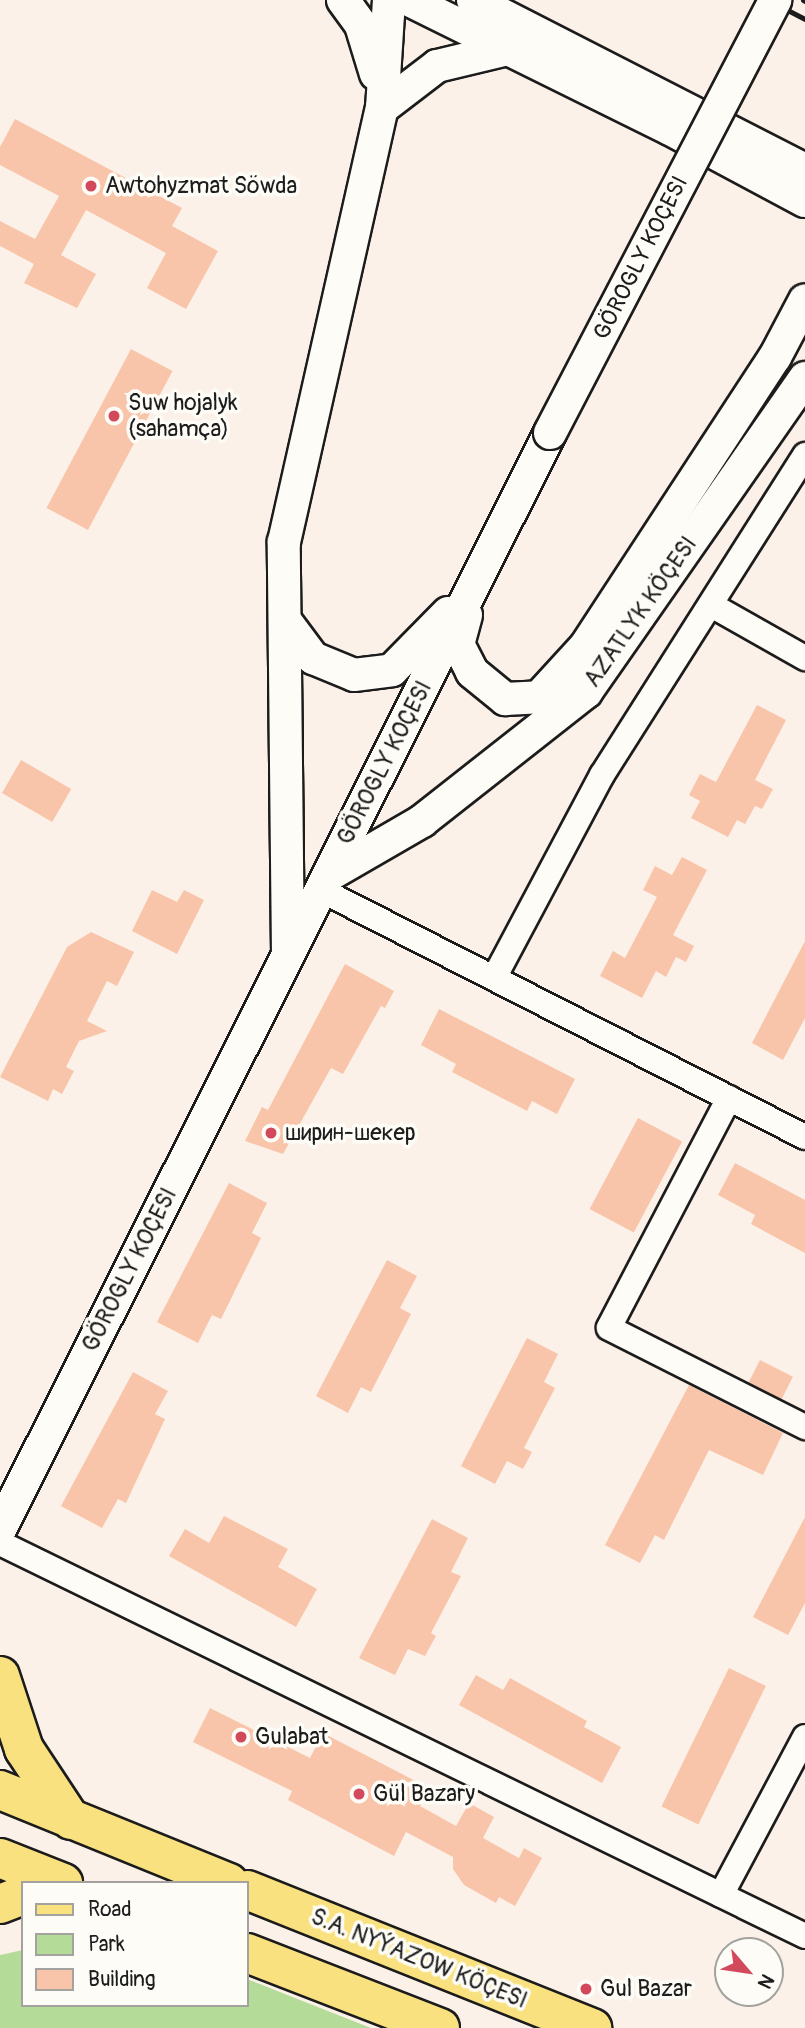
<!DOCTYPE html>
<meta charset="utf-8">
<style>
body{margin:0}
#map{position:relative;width:805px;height:2028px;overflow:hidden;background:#fcf1e8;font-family:Pangolin,sans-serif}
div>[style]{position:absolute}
.green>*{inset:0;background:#b4dc98}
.building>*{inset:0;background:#f9c5aa;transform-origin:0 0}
.roads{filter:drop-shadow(2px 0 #1c1c1c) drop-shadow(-2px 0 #1c1c1c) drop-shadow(0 2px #1c1c1c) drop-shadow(0 -2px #1c1c1c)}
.minor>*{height:24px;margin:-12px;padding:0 12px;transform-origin:12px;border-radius:12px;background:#fdfcf7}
.tertiary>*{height:32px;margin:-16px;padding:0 16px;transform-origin:16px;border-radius:16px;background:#fdfcf7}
.primary>*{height:38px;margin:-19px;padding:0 19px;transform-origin:19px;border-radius:19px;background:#fae180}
.rail>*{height:5px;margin:-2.5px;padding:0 2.5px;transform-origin:2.5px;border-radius:2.5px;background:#1c1c1c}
.bridges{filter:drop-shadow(2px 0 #1c1c1c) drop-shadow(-2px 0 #1c1c1c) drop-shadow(0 2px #1c1c1c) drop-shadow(0 -2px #1c1c1c)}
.tertiary-bridge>*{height:32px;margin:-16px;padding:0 16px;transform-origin:16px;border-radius:16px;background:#fdfcf7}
.dots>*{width:19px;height:19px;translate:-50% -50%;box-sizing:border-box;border:4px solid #fdfcf7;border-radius:50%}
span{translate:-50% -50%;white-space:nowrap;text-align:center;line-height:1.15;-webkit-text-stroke:7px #fdfcf7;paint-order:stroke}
.poi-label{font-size:23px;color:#1c1c1c}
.left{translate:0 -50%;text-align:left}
.street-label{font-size:23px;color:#1c1c1c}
.legend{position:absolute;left:21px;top:1881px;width:228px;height:126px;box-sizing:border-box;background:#fdfcf7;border:2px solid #a3a29f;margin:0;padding:9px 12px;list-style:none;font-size:21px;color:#1c1c1c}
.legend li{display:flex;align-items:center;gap:14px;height:35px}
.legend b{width:35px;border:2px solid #a3a29f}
.north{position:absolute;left:714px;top:1937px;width:70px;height:70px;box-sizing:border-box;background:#fdfcf7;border:2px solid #a3a29f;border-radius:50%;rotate:119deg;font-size:19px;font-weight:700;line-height:28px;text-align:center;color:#1c1c1c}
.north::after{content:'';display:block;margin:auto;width:24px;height:32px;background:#d1495b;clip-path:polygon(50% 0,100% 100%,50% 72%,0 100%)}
</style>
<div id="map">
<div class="green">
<div style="clip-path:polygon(23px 1950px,23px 2005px,247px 2005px,247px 1979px,371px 2028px,0 2028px,0 1955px)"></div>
</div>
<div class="building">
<div style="clip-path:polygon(15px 119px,182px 208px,172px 226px,218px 251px,186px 309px,147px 288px,166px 253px,86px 210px,61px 255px,96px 274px,77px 308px,24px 283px,34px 264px,0 246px,0 221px,35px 239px,59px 196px,0 165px,0 147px)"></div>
<div style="left:131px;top:349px;width:47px;height:180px;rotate:28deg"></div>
<div style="clip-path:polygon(757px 705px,786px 720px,755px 780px,773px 789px,762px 809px,755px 806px,745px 824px,737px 820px,728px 837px,691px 818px,700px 801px,689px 795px,700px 774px,716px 782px)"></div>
<div style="left:21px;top:760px;width:58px;height:38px;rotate:30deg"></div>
<div style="clip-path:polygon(682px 857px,707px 870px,673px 935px,694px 946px,686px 962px,676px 957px,666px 977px,656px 971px,642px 998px,600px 976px,613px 951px,625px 958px,657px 897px,643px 890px,655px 866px,672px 875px)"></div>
<div style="clip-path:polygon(152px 890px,177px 902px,184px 890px,204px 900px,177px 954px,132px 931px)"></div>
<div style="clip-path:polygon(91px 932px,134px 952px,117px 986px,107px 981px,87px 1021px,107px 1031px,79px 1041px,66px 1067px,74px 1071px,62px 1094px,53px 1089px,48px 1101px,0 1077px,67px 947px)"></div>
<div style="clip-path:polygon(805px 941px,805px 1018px,783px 1060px,752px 1043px)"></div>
<div style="clip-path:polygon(345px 964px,394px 991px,385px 1008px,381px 1006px,343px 1074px,331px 1068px,283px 1154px,245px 1141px,262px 1107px,268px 1110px)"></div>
<div style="clip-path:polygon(439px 1009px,575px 1079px,557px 1114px,532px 1101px,527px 1111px,452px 1072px,456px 1064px,421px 1045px)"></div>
<div style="left:638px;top:1118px;width:50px;height:103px;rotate:28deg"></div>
<div style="clip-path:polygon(735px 1163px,805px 1200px,805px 1253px,751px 1224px,755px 1215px,718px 1195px)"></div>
<div style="clip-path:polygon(229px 1183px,267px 1203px,252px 1233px,261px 1238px,221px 1319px,212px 1315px,198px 1343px,157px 1322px)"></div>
<div style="clip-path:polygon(387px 1260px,417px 1276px,400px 1308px,411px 1314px,371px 1392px,361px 1387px,348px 1413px,316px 1396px)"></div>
<div style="clip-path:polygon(527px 1338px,558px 1354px,544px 1382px,555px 1388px,524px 1448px,532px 1452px,523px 1469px,507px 1461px,495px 1484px,461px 1466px)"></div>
<div style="left:760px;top:1360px;width:37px;height:25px;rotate:27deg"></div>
<div style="clip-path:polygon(133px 1372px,168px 1391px,155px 1414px,165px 1419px,126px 1503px,118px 1499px,102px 1528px,61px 1506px)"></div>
<div style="clip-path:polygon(689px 1385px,783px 1433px,763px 1475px,709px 1450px,664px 1540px,655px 1535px,640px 1563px,605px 1545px)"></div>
<div style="clip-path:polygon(224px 1516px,288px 1549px,278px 1567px,317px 1589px,296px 1627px,169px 1556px,185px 1529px,209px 1543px)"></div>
<div style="clip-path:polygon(805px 1517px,805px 1603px,788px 1635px,753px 1617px)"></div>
<div style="clip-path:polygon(432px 1519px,468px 1538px,451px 1572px,461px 1576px,431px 1633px,436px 1636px,425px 1656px,408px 1649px,395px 1675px,359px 1658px)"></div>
<div style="left:729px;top:1668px;width:41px;height:154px;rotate:26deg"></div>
<div style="clip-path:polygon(476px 1675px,503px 1690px,510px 1678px,587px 1721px,584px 1727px,621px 1747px,602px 1783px,459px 1705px)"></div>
<div style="clip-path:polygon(210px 1708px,310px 1758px,323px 1733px,429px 1788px,420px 1806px,456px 1826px,469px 1803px,494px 1817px,483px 1838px,519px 1858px,524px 1848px,542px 1858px,515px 1906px,499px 1897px,496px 1903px,464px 1885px,453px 1869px,453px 1857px,406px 1832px,394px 1856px,288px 1800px,292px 1791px,193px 1742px)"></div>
</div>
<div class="roads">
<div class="minor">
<div style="left:713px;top:606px;width:106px;rotate:29.5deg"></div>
<div style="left:321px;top:890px;width:543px;rotate:27.04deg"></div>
<div style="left:494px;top:978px;width:230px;rotate:-62deg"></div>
<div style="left:602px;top:775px;width:379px;rotate:-57.6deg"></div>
<div style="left:729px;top:1098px;width:259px;rotate:117.6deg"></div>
<div style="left:609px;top:1328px;width:220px;rotate:26.8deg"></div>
<div style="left:0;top:1543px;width:896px;rotate:26.02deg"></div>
<div style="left:721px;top:1895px;width:179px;rotate:-62deg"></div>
</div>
<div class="tertiary">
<div style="left:343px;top:0;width:31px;rotate:54deg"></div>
<div style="left:361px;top:25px;width:51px;rotate:73deg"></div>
<div style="left:409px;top:0;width:291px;rotate:26.3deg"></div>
<div style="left:670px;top:129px;width:153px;rotate:28.1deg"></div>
<div style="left:473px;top:0;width:373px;rotate:27.1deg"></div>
<div style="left:382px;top:108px;width:69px;rotate:-37.4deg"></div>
<div style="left:437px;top:66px;width:73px;rotate:-13.5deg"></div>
<div style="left:466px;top:615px;width:30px;rotate:105deg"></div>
<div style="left:458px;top:644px;width:31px;rotate:63deg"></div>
<div style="left:472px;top:672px;width:43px;rotate:39.3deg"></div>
<div style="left:505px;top:699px;width:34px;rotate:-3deg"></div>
<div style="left:539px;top:697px;width:68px;rotate:-47.4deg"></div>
<div style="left:585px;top:647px;width:347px;rotate:-56.8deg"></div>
<div style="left:775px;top:357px;width:64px;rotate:-62.2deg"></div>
<div style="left:287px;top:623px;width:44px;rotate:53.4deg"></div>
<div style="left:313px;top:658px;width:44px;rotate:22.5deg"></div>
<div style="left:354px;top:675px;width:38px;rotate:-7deg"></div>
<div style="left:392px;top:670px;width:80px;rotate:-45.5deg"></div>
<div style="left:329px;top:875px;width:108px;rotate:-30.1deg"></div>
<div style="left:422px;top:821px;width:209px;rotate:-38.2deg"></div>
<div style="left:586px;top:692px;width:383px;rotate:-55.1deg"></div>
<div style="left:288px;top:954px;width:412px;rotate:-90.6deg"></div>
<div style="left:284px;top:542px;width:445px;rotate:-77.3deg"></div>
<div style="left:382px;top:108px;width:108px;rotate:-86.3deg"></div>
<div style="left:0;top:1529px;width:1226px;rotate:-63.35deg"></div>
</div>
<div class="primary">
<div style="left:0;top:1676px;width:77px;rotate:71.8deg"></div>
<div style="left:24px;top:1749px;width:85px;rotate:56.5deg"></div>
<div style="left:0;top:1790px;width:247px;rotate:22.1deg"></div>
<div style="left:0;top:1858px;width:68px;rotate:21.6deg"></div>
<div style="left:247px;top:1890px;width:372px;rotate:21.8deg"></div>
<div style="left:0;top:1904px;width:25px;rotate:-21deg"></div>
<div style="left:247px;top:1953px;width:207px;rotate:21.2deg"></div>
</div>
</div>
<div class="rail">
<div style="left:768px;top:0;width:42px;rotate:27.2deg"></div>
<div style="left:803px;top:0;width:2px;rotate:27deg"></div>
</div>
<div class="bridges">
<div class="tertiary-bridge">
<div style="left:550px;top:433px;width:488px;rotate:-62.5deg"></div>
</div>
</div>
<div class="dots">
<div style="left:91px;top:186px;background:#d1495b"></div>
<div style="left:114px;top:416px;background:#d1495b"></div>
<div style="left:271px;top:1133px;background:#d1495b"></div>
<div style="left:241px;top:1737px;background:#d1495b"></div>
<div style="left:359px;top:1794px;background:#d1495b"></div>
<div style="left:586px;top:1989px;background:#d1495b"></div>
</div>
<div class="poi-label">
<span class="left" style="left:105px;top:186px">Awtohyzmat Söwda</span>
<span class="left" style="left:128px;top:416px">Suw hojalyk<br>(sahamça)</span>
<span class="left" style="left:285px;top:1133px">ширин-шекер</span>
<span class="left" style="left:255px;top:1737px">Gulabat</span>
<span class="left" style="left:373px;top:1794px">Gül Bazary</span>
<span class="left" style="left:600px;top:1989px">Gul Bazar</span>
</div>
<div class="street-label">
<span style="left:641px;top:258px;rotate:-63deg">GÖROGLY KOÇESI</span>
<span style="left:641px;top:612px;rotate:-55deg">AZATLYK KÖÇESI</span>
<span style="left:385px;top:763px;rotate:-63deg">GÖROGLY KOÇESI</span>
<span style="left:130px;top:1270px;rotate:-63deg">GÖROGLY KOÇESI</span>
<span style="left:419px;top:1959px;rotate:22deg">S.A. NYÝAZOW KÖÇESI</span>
</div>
<ul class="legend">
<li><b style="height:9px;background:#fae180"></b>Road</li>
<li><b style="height:19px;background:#b4dc98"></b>Park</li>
<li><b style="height:19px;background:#f9c5aa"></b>Building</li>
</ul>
<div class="north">N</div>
</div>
